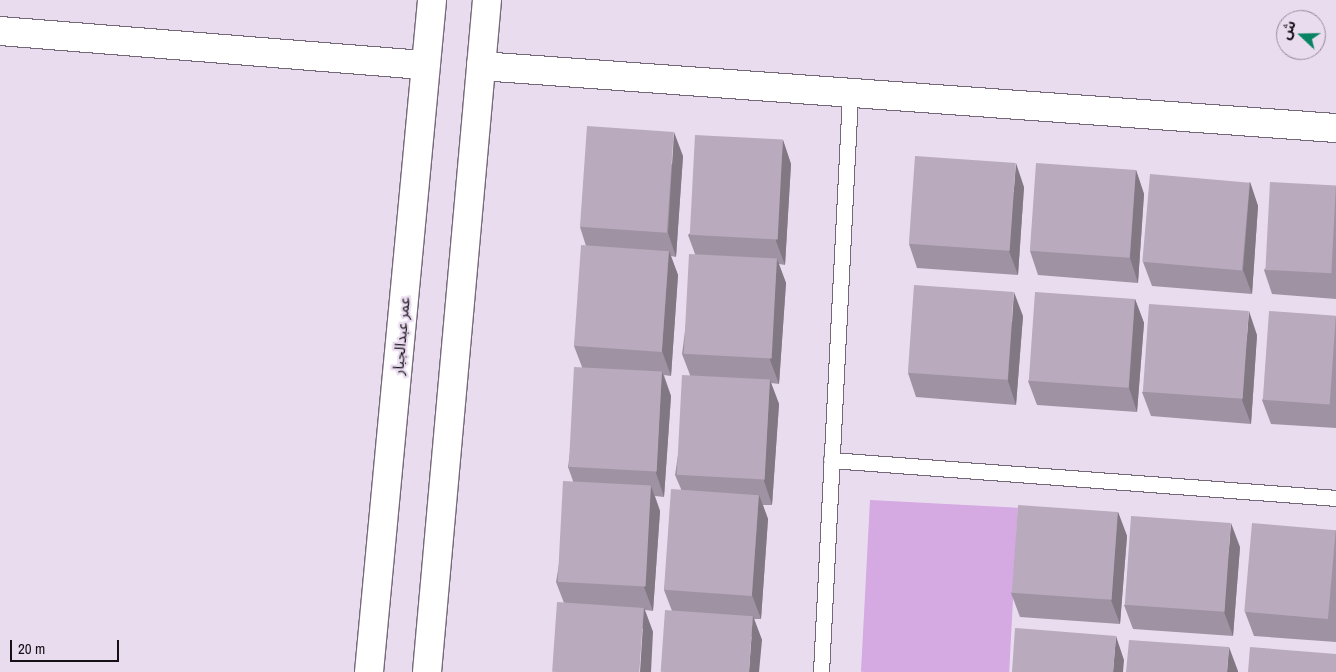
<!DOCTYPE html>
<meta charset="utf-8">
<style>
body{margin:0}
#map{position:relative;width:1336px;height:672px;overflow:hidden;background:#eadcef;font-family:"Archivo Narrow","Noto Sans Arabic",sans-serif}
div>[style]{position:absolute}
.green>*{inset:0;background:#d5a9e2;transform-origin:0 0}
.roads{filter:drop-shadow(1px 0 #756979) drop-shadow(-1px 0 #756979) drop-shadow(0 1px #756979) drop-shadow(0 -1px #756979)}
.service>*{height:15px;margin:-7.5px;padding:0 7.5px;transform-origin:7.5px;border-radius:7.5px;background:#fff}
.minor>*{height:28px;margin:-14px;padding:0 14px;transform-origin:14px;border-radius:14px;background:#fff}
.wall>*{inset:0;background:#9f93a3}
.shaded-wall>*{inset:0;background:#827884}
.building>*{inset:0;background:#b9abbd;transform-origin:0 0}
span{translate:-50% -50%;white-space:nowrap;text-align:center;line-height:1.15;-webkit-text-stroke:4.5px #eadcef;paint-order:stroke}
.street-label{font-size:15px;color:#141016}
.north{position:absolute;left:1276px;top:10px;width:50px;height:50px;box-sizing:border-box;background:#eadcef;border:1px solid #948a98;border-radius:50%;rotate:291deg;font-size:14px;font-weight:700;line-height:20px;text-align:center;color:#141016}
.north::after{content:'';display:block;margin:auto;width:18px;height:22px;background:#088363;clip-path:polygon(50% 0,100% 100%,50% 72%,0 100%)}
.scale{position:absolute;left:10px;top:640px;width:109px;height:22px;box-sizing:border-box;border:2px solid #141016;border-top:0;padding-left:6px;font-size:15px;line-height:18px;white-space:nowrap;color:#141016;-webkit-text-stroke:4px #eadcef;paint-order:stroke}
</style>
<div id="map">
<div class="green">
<div style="left:870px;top:500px;width:148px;height:172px;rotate:3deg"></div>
</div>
<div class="roads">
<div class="service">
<div style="left:831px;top:460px;width:506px;rotate:4.3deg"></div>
<div style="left:821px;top:672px;width:578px;rotate:-87.12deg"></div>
</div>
<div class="minor">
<div style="left:0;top:31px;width:427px;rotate:4.6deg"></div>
<div style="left:481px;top:66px;width:857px;rotate:4.15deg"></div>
<div style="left:369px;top:672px;width:675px;rotate:-84.64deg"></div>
<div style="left:427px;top:672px;width:675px;rotate:-84.9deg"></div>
</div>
</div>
<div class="wall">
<div style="clip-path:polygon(783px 140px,791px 164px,785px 265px,779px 264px,786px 283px,779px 384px,771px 383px,779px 404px,772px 505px,763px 505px,768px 519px,761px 619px,754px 619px,762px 640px,672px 611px,664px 590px,681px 489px,675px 475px,690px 375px,682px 354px,695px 254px,688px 235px)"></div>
<div style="clip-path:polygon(683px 156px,676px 257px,671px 256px,678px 275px,671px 376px,664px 375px,671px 396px,664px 497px,655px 496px,660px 511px,653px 611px,645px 610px,653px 632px,564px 603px,556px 582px,573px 481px,568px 467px,582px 367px,574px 346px,586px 246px,580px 227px)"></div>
<div style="clip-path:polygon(1136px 170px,1144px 194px,1138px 283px,1038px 275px,1030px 251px)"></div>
<div style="clip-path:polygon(1250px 182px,1258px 206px,1252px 294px,1152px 286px,1143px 262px)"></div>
<div style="clip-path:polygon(1336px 186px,1336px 299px,1272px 294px,1264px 270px)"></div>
<div style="clip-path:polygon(1024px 187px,1018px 275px,917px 268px,909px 244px)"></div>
<div style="clip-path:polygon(1135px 299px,1144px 323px,1137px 412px,1037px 405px,1028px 381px)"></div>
<div style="clip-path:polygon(1023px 316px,1016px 405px,916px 397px,908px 373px)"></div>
<div style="clip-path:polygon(1336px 316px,1336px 428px,1271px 424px,1262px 400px)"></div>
<div style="clip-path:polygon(1257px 335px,1251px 424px,1151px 416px,1142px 392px)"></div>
<div style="clip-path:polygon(1118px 512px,1127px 536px,1120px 624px,1020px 617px,1011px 593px)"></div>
<div style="clip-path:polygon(1336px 530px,1336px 642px,1254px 636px,1245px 612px)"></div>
<div style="clip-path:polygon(1240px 547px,1233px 636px,1133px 629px,1124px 605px)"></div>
</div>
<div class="shaded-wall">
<div style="clip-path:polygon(674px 132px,683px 156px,676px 257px,668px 233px)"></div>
<div style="clip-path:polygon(783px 140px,791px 164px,785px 265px,776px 241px)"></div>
<div style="clip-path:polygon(1016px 163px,1024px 187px,1018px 275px,1009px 251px)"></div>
<div style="clip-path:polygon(1136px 170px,1144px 194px,1138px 283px,1130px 258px)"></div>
<div style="clip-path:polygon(1250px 182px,1258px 206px,1252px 294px,1243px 270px)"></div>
<div style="clip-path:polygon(669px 251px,678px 275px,671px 376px,662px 351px)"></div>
<div style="clip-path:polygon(777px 259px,786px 283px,779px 384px,770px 360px)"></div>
<div style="clip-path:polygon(1014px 292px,1023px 316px,1016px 405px,1008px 381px)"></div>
<div style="clip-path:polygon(1135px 299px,1144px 323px,1137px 412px,1129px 388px)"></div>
<div style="clip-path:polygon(1249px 311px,1257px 335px,1251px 424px,1242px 400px)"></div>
<div style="clip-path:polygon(662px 372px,671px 396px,664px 497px,656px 473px)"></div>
<div style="clip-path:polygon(770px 380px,779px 404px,772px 505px,764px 481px)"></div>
<div style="clip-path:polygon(651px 486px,660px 511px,653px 611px,644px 587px)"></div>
<div style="clip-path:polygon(759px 495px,768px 519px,761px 619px,752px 595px)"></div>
<div style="clip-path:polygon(1118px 512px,1127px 536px,1120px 624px,1111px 600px)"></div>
<div style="clip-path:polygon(1231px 523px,1240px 547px,1233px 636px,1224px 612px)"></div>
<div style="clip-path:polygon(644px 608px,653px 632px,651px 672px,640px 672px)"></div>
<div style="clip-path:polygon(753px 616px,762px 640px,759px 672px,749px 672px)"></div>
<div style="clip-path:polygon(1116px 636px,1124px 660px,1123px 672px,1113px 672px)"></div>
<div style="clip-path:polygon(1229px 647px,1238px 671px,1238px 672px,1227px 672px)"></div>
</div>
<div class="building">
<div style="left:587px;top:126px;width:87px;height:101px;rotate:4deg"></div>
<div style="left:695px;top:135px;width:88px;height:100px;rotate:3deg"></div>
<div style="left:915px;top:156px;width:101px;height:88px;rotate:4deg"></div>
<div style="left:1036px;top:163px;width:100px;height:88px;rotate:4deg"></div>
<div style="left:1150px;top:174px;width:100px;height:88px;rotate:5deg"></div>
<div style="left:1270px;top:182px;width:66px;height:88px;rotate:3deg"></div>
<div style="left:581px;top:245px;width:88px;height:101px;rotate:4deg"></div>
<div style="left:689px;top:254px;width:88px;height:100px;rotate:3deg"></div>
<div style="left:914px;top:285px;width:100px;height:88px;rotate:4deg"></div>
<div style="left:1035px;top:292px;width:100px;height:89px;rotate:4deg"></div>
<div style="left:1149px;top:304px;width:100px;height:88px;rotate:4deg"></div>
<div style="left:1269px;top:311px;width:67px;height:89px;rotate:4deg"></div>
<div style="left:574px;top:367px;width:88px;height:100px;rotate:3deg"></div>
<div style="left:682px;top:375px;width:88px;height:100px;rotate:3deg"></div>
<div style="left:563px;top:481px;width:88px;height:101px;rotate:3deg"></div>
<div style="left:671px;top:489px;width:88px;height:101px;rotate:4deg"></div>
<div style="left:1018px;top:505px;width:100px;height:88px;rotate:4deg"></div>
<div style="left:1131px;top:516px;width:100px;height:89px;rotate:4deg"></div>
<div style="left:1252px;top:523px;width:84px;height:89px;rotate:5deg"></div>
<div style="left:557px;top:602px;width:87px;height:70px;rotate:4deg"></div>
<div style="left:665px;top:610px;width:88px;height:62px;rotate:4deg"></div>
<div style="clip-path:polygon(1015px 628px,1116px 636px,1113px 672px,1012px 672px)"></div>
<div style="clip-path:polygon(1129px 640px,1229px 647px,1227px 672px,1126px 672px)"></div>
<div style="clip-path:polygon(1250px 647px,1336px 654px,1336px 672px,1248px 672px)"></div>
</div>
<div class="street-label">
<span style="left:401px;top:336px;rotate:-85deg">عمر عبدالجبار</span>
</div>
<div class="north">ش</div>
<div class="scale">20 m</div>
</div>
